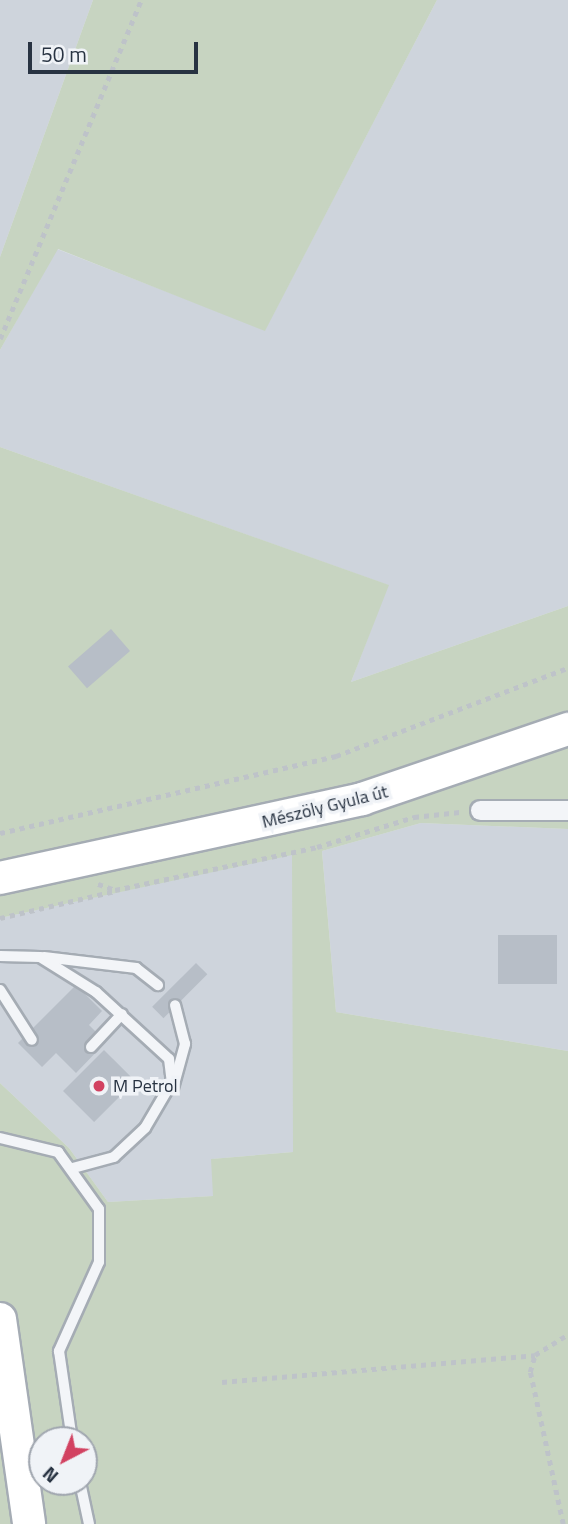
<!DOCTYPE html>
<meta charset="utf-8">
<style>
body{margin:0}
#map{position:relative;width:568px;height:1524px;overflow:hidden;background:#e0e5ea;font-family:"Titillium Web",sans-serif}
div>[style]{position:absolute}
.built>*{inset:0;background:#ced4dc}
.green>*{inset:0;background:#c7d4c1}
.building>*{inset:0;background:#b7bec7;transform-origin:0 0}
.path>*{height:4.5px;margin-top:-2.25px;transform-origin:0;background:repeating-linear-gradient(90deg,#bec3c9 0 5px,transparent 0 10px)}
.roads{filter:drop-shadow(2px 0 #a5acb4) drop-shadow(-2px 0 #a5acb4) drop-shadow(0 2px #a5acb4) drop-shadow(0 -2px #a5acb4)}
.lane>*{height:10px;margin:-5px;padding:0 5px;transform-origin:5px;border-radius:5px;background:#f3f5f8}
.street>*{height:19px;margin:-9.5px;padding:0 9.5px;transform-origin:9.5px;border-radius:9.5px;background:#f3f5f8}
.primary>*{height:32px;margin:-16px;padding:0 16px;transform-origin:16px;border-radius:16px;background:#fff}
.dots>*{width:19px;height:19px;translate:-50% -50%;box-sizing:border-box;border:4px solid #f0f3f7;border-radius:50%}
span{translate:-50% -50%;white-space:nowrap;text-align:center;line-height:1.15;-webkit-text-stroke:7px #f0f3f7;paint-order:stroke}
.street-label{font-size:18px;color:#283342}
.poi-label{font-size:18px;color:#283342}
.left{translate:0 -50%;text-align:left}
.north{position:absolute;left:28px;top:1426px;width:70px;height:70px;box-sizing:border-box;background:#f0f3f7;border:2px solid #a0a6af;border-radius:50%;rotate:222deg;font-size:19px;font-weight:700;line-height:28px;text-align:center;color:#283342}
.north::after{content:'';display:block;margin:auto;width:24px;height:32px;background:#d24261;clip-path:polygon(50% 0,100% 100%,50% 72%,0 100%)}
.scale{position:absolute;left:28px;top:42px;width:170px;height:32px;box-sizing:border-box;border:4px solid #283342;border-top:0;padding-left:9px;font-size:21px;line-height:24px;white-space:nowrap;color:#283342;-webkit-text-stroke:5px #f0f3f7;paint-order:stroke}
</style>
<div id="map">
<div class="built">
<div style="clip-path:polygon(0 0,93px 0,0 257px)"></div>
<div style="clip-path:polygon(437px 0,568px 0,568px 606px,351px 682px,388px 585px,0 447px,0 350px,57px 249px,265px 330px)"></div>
<div style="clip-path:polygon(421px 823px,568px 829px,568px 1051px,336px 1012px,322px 851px)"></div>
<div style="clip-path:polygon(293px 854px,293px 1152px,212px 1159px,214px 1196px,108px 1202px,69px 1148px,0 1083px,0 918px)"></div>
</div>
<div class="green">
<div style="clip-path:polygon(93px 0,437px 0,265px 331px,58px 249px,0 350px,0 257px)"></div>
<div style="clip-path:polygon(evenodd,0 447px,389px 585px,351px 682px,568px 606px,568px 829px,421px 823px,322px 851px,336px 1012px,568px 1051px,568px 1524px,0 1524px,0 1083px,69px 1148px,108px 1202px,213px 1196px,211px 1159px,293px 1152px,292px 855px,0 918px,0 447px,42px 1440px,84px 1440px,84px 1482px,42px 1482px,42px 1440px)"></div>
</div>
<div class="building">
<div style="left:111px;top:629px;width:29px;height:57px;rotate:49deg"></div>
<div style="left:498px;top:935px;width:59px;height:49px"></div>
<div style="left:196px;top:963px;width:16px;height:62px;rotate:45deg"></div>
<div style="clip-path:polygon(76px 985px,102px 1011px,89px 1025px,106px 1042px,76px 1073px,56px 1053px,42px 1067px,18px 1043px)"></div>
<div style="left:104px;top:1050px;width:44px;height:58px;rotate:45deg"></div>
</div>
<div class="path">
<div style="left:0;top:339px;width:367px;rotate:-67.4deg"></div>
<div style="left:0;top:833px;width:345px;rotate:-12.9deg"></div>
<div style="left:336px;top:756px;width:248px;rotate:-20.8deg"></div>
<div style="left:98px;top:884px;width:18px;rotate:19deg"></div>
<div style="left:115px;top:890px;width:207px;rotate:-12deg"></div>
<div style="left:317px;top:847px;width:102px;rotate:-17.2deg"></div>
<div style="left:414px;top:817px;width:46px;rotate:-6.2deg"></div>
<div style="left:0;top:918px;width:118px;rotate:-13.2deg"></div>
<div style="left:222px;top:1382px;width:314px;rotate:-4.9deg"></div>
<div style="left:563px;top:1524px;width:156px;rotate:-102.2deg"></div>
<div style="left:530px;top:1372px;width:18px;rotate:-74deg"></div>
<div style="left:535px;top:1355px;width:39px;rotate:-32deg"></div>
</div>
<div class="roads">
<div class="lane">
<div style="left:0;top:956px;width:40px;rotate:1.4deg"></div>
<div style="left:40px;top:957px;width:66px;rotate:32deg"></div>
<div style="left:96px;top:992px;width:99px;rotate:42.5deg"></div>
<div style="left:169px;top:1059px;width:23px;rotate:83deg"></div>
<div style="left:172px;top:1082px;width:53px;rotate:120.4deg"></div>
<div style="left:145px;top:1128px;width:42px;rotate:136.9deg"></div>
<div style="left:114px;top:1157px;width:42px;rotate:165deg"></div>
<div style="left:44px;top:957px;width:93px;rotate:6.8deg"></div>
<div style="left:136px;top:968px;width:28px;rotate:38deg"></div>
<div style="left:0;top:990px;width:59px;rotate:57.4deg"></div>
<div style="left:91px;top:1047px;width:45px;rotate:-46.8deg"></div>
<div style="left:173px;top:1088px;width:46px;rotate:-74.7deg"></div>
<div style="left:185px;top:1044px;width:40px;rotate:-104.4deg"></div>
<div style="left:0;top:1138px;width:60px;rotate:13.6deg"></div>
<div style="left:58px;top:1152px;width:70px;rotate:54.3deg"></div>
<div style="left:99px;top:1209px;width:53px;rotate:90deg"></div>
<div style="left:99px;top:1262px;width:98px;rotate:114.2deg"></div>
<div style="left:59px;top:1351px;width:90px;rotate:81.7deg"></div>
<div style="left:80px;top:1482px;width:43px;rotate:77.9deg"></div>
</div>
<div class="street">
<div style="left:480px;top:810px;width:88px"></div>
</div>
<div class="primary">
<div style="left:0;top:878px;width:371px;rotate:-12.3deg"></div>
<div style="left:362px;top:799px;width:218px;rotate:-18.8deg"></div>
<div style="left:0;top:1319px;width:207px;rotate:81.9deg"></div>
</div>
</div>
<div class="dots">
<div style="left:99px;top:1086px;background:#d24261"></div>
</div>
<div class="street-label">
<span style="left:325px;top:807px;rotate:-14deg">Mészöly Gyula út</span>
</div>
<div class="poi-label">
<span class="left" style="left:113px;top:1086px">M Petrol</span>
</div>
<div class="north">N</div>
<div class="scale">50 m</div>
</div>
